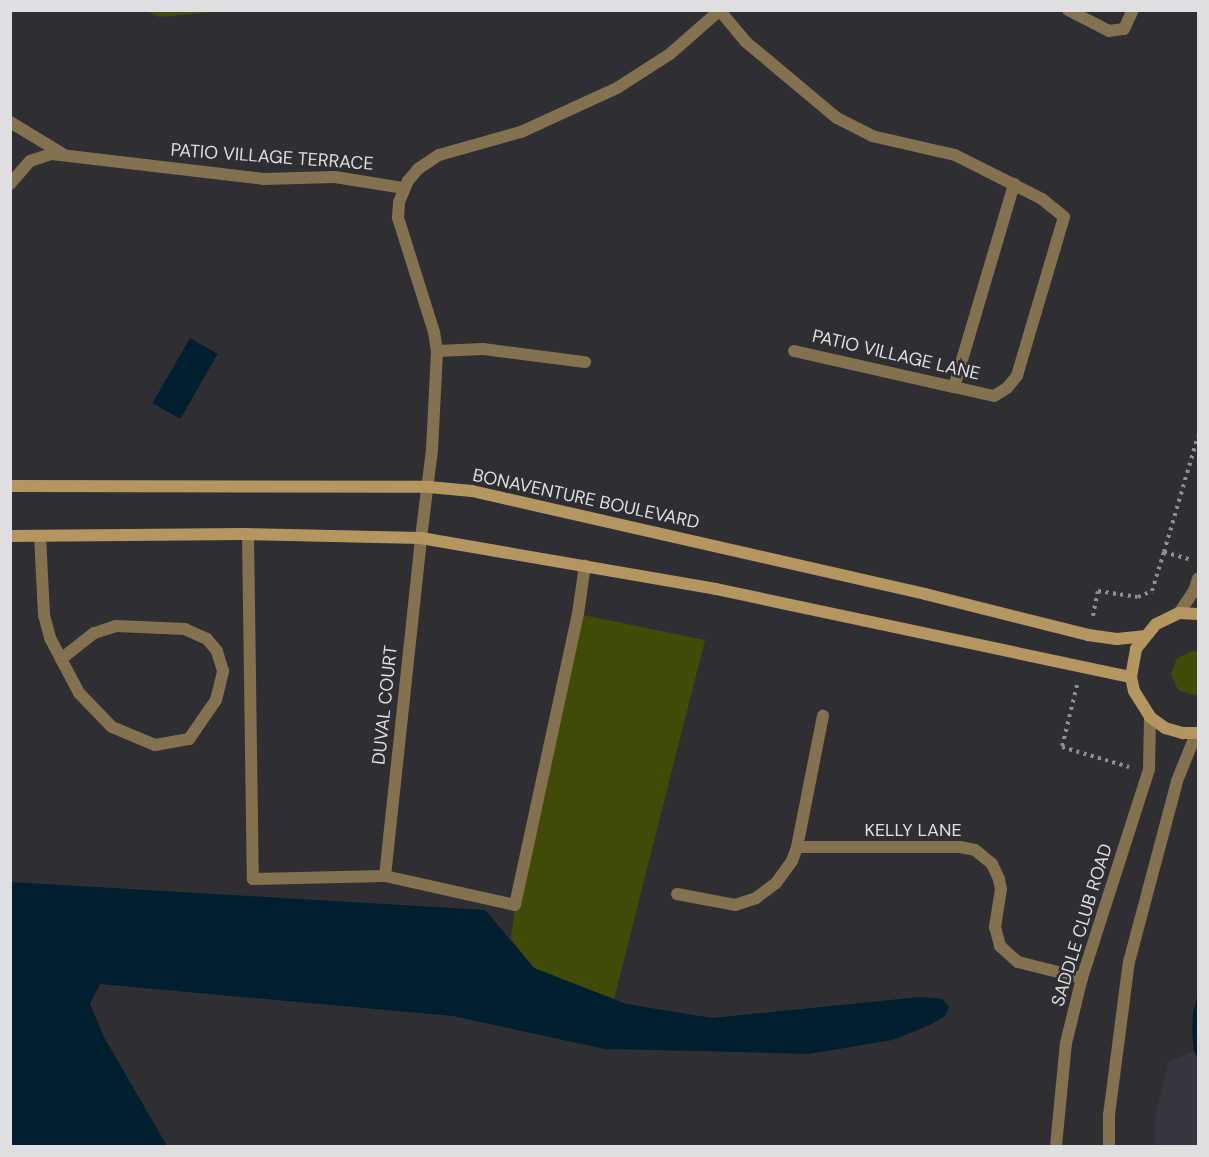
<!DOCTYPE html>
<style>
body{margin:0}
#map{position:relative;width:1209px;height:1157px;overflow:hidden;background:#2f2e32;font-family:"DM Sans",sans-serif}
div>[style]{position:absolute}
.built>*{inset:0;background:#38353f}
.green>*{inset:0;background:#414b08}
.water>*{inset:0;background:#011f2f;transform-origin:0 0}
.path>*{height:4px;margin-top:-2px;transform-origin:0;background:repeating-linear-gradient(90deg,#8f8e91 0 3px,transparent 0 7.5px)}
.service>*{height:12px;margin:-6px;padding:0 6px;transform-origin:6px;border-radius:6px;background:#847150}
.minor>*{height:12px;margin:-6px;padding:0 6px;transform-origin:6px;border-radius:6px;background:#847150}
.tertiary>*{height:12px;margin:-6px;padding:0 6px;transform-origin:6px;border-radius:6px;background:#847150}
.secondary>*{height:12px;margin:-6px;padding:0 6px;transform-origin:6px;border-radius:6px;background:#b59660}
span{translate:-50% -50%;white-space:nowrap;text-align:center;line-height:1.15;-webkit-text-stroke:5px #2f2e32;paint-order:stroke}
.street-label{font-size:18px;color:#dfdee1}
.frame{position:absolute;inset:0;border:12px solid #dfdee1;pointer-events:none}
</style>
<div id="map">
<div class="built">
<div style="clip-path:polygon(1194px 1051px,1198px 1060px,1198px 1146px,1155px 1146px,1154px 1124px,1168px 1062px)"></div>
</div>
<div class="green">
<div style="clip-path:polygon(147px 11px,226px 11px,159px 17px)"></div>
<div style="clip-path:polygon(578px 614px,705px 640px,614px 999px,534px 968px,511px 939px,515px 905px)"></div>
<div style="clip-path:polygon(1192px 651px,1198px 652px,1198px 694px,1194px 695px,1178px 690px,1171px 674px,1177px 658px)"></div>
</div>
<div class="water">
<div style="left:190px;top:338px;width:32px;height:75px;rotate:30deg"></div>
<div style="clip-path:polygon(11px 882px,485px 910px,534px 968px,626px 1004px,712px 1018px,920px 997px,942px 999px,949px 1007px,945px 1016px,930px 1025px,892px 1040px,809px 1054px,699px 1051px,605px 1049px,453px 1016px,100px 984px,90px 1004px,104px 1037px,167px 1146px,11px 1146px)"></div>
<div style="clip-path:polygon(1198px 994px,1198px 1059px,1194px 1051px,1192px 1032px,1193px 1012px)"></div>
</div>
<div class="path">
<div style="left:1164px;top:552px;width:121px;rotate:-73.7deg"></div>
<div style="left:1093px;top:616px;width:25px;rotate:-79deg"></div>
<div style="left:1098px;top:591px;width:40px;rotate:8.5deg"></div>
<div style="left:1138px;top:597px;width:15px;rotate:-23deg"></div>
<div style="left:1152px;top:591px;width:41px;rotate:-72.9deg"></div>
<div style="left:1164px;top:552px;width:29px;rotate:16deg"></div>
<div style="left:1077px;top:685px;width:64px;rotate:103.6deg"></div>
<div style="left:1062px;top:747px;width:70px;rotate:16.6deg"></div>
</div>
<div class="service">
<div style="left:794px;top:351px;width:164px;rotate:12.7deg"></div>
<div style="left:954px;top:387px;width:212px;rotate:-73.5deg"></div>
<div style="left:248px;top:535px;width:344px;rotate:89.2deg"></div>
<div style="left:253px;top:879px;width:132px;rotate:-1.3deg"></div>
<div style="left:385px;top:876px;width:133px;rotate:12.6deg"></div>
<div style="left:515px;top:905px;width:298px;rotate:-77.8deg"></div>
<div style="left:578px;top:614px;width:49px;rotate:-81.9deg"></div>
<div style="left:40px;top:536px;width:79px;rotate:87.1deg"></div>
<div style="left:44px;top:615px;width:24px;rotate:75deg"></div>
<div style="left:50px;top:638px;width:24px;rotate:62deg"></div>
<div style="left:61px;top:659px;width:38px;rotate:62deg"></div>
<div style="left:79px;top:693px;width:47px;rotate:45.9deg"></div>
<div style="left:112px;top:727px;width:47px;rotate:22.7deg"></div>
<div style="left:155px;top:745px;width:35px;rotate:-10deg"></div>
<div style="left:189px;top:739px;width:47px;rotate:-55.3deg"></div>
<div style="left:216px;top:700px;width:30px;rotate:-76deg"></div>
<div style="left:223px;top:671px;width:21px;rotate:-107deg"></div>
<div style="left:217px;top:651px;width:16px;rotate:-130deg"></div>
<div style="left:207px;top:639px;width:24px;rotate:-156deg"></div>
<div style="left:185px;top:629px;width:69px;rotate:-177.5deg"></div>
<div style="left:116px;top:626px;width:23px;rotate:162deg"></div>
<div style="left:94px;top:633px;width:42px;rotate:141.8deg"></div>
<div style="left:385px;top:876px;width:340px;rotate:-83.9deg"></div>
</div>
<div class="minor">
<div style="left:1068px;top:10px;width:46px;rotate:27.1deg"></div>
<div style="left:1109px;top:31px;width:15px;rotate:-8deg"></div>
<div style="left:1124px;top:29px;width:21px;rotate:-65deg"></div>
<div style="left:720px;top:11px;width:40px;rotate:50deg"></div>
<div style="left:746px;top:42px;width:119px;rotate:39.9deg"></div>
<div style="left:837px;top:118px;width:39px;rotate:27deg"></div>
<div style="left:872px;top:136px;width:85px;rotate:12.9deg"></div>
<div style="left:955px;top:155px;width:97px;rotate:26.8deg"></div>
<div style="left:1042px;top:199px;width:28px;rotate:39deg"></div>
<div style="left:1064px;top:217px;width:166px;rotate:106.5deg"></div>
<div style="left:1017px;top:376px;width:16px;rotate:130deg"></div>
<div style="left:1007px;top:388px;width:15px;rotate:148deg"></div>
<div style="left:994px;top:396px;width:41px;rotate:-167.3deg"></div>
<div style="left:10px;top:122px;width:62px;rotate:31.1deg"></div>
<div style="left:10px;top:184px;width:30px;rotate:-49deg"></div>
<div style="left:30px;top:161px;width:23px;rotate:-18deg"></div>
<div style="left:52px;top:154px;width:213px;rotate:6.7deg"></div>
<div style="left:264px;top:179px;width:71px;rotate:-1.6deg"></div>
<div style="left:335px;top:177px;width:70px;rotate:9.1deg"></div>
<div style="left:437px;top:351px;width:46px;rotate:-2.5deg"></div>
<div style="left:483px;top:349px;width:103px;rotate:7.3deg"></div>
<div style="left:421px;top:538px;width:89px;rotate:-82.9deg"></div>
<div style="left:432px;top:450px;width:99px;rotate:-87.1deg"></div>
<div style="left:437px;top:351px;width:19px;rotate:-99deg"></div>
<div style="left:434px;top:332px;width:120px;rotate:-107.5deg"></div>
<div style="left:398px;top:218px;width:16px;rotate:-86deg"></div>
<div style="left:399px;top:202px;width:23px;rotate:-67deg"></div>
<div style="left:408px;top:181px;width:16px;rotate:-50deg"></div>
<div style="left:418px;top:169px;width:25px;rotate:-34deg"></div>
<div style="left:439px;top:155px;width:85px;rotate:-15.7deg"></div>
<div style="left:521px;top:132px;width:106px;rotate:-24.6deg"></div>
<div style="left:617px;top:88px;width:63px;rotate:-32.7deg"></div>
<div style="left:670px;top:54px;width:67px;rotate:-41.3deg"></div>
<div style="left:797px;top:847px;width:163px"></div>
<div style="left:960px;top:847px;width:15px;rotate:11deg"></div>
<div style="left:975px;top:850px;width:22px;rotate:39deg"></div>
<div style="left:992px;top:864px;width:17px;rotate:65deg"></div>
<div style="left:999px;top:879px;width:10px;rotate:79deg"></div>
<div style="left:1001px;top:889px;width:38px;rotate:99deg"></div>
<div style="left:995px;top:927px;width:20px;rotate:75deg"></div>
<div style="left:1000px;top:946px;width:24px;rotate:42deg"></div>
<div style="left:1018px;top:962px;width:66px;rotate:14deg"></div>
<div style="left:677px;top:894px;width:59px;rotate:10.7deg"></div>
<div style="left:735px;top:905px;width:22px;rotate:-18deg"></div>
<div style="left:756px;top:898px;width:25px;rotate:-37deg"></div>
<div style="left:776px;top:883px;width:27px;rotate:-54deg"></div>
<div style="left:792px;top:861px;width:15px;rotate:-70deg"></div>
<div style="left:797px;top:847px;width:134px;rotate:-78.8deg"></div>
</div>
<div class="tertiary">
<div style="left:1179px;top:613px;width:27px;rotate:-56deg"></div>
<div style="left:1194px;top:591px;width:13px;rotate:-72deg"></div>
<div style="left:1056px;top:1146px;width:103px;rotate:-84.5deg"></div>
<div style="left:1066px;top:1043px;width:67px;rotate:-76.2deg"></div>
<div style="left:1082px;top:978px;width:219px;rotate:-72.2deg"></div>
<div style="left:1149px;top:769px;width:52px;rotate:-88.9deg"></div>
<div style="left:1109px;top:1146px;width:31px;rotate:-90deg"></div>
<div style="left:1109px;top:1115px;width:154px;rotate:-82.6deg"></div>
<div style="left:1129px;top:962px;width:187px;rotate:-75.1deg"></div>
<div style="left:1177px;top:781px;width:51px;rotate:-68deg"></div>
</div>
<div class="secondary">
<div style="left:10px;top:486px;width:419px;rotate:0.1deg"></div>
<div style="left:429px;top:487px;width:43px;rotate:5.3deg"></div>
<div style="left:472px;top:491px;width:465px;rotate:12.8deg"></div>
<div style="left:925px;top:594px;width:168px;rotate:14.1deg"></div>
<div style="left:1088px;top:635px;width:29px;rotate:8deg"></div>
<div style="left:1117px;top:639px;width:27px;rotate:-6deg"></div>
<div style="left:10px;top:536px;width:234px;rotate:-0.5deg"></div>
<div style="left:244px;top:534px;width:177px;rotate:1.3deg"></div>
<div style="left:421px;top:538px;width:299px;rotate:9.8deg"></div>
<div style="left:716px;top:589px;width:424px;rotate:12deg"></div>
<div style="left:1198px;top:614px;width:19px;rotate:-177deg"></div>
<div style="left:1179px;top:613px;width:25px;rotate:154deg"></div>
<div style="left:1156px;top:624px;width:32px;rotate:129deg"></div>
<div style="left:1136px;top:649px;width:28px;rotate:100deg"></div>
<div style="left:1131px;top:677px;width:14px;rotate:78deg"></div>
<div style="left:1134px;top:691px;width:31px;rotate:58deg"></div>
<div style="left:1150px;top:717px;width:19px;rotate:36deg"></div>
<div style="left:1165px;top:728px;width:19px;rotate:16deg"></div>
<div style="left:1183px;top:733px;width:15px"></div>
</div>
<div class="street-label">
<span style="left:272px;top:157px;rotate:4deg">PATIO VILLAGE TERRACE</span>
<span style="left:896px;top:355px;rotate:13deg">PATIO VILLAGE LANE</span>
<span style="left:586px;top:499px;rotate:12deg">BONAVENTURE BOULEVARD</span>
<span style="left:385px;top:705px;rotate:-84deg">DUVAL COURT</span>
<span style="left:913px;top:830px">KELLY LANE</span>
<span style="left:1082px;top:925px;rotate:-73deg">SADDLE CLUB ROAD</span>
</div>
<div class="frame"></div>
</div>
